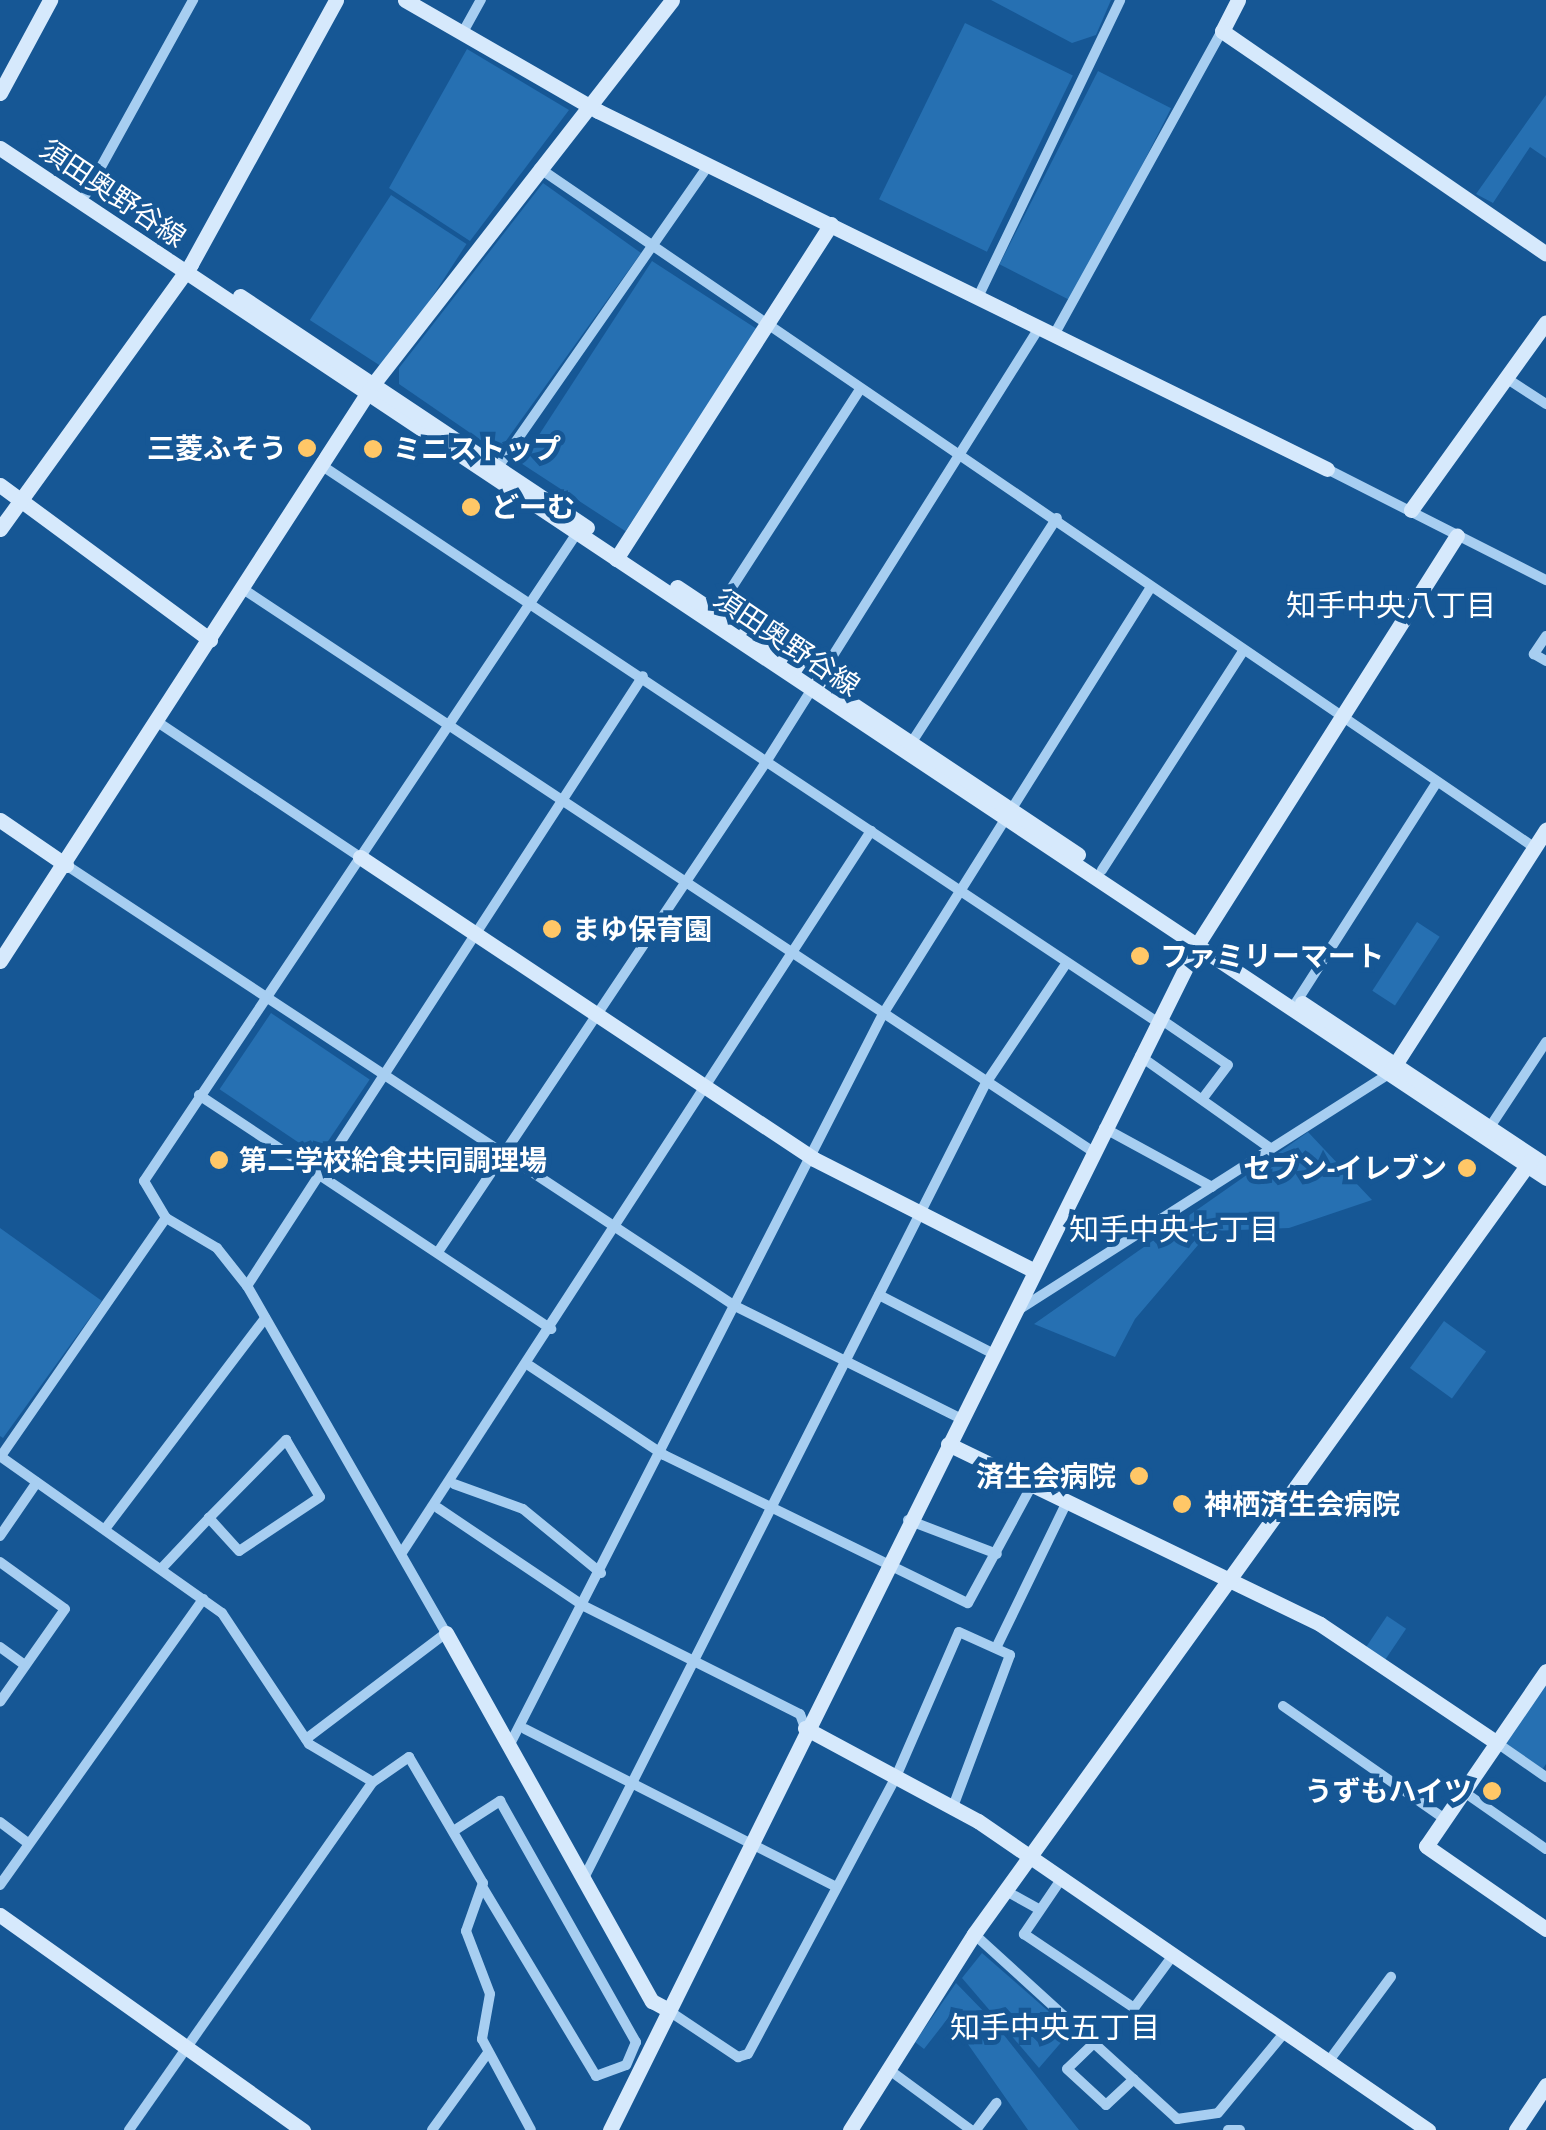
<!DOCTYPE html>
<meta charset="utf-8">
<style>
body{margin:0}
#map{position:relative;width:1546px;height:2130px;overflow:hidden;background:#165795;font-family:"Archivo Narrow","Noto Sans JP",sans-serif}
div>[style]{position:absolute}
.green>*{inset:0;background:#2670b2;transform-origin:0 0}
.street>*{height:10px;margin:-5px;padding:0 5px;transform-origin:5px;border-radius:5px;background:#a7cef1}
.secondary>*{height:15px;margin:-7.5px;padding:0 7.5px;transform-origin:7.5px;border-radius:7.5px;background:#d6e9fc}
.dots>*{width:28px;height:28px;translate:-50% -50%;box-sizing:border-box;border:5px solid #165795;border-radius:50%}
span{translate:-50% -50%;white-space:nowrap;text-align:center;line-height:1.15;-webkit-text-stroke:10px #165795;paint-order:stroke}
.street-label{font-size:28px;color:#fff}
.poi-label{font-size:28px;color:#fff;font-weight:700}
.right{translate:-100% -50%;text-align:right}
.left{translate:0 -50%;text-align:left}
.neighbourhood-label{font-size:30px;color:#fff}
</style>
<div id="map">
<div class="green">
<div style="clip-path:polygon(991px 0,1111px 0,1096px 35px,1072px 43px)"></div>
<div style="left:965px;top:23px;width:120px;height:196px;rotate:26deg"></div>
<div style="clip-path:polygon(467px 49px,569px 110px,470px 241px,389px 188px)"></div>
<div style="left:1098px;top:71px;width:82px;height:217px;rotate:27deg"></div>
<div style="clip-path:polygon(1546px 95px,1546px 158px,1530px 147px,1493px 203px,1476px 194px)"></div>
<div style="clip-path:polygon(543px 183px,641px 253px,498px 452px,399px 384px,399px 368px)"></div>
<div style="left:391px;top:195px;width:90px;height:149px;rotate:33deg"></div>
<div style="left:652px;top:261px;width:125px;height:241px;rotate:33deg"></div>
<div style="left:1417px;top:922px;width:27px;height:82px;rotate:33deg"></div>
<div style="left:271px;top:1013px;width:119px;height:92px;rotate:34deg"></div>
<div style="clip-path:polygon(1308px 1132px,1372px 1200px,1289px 1228px,1210px 1231px,1135px 1319px,1115px 1357px,1034px 1324px)"></div>
<div style="clip-path:polygon(0 1228px,102px 1301px,3px 1438px,0 1436px)"></div>
<div style="left:1444px;top:1321px;width:52px;height:58px;rotate:36deg"></div>
<div style="left:1387px;top:1616px;width:23px;height:37px;rotate:34deg"></div>
<div style="clip-path:polygon(1546px 1684px,1546px 1764px,1542px 1770px,1504px 1744px)"></div>
<div style="clip-path:polygon(982px 1953px,1071px 2031px,1039px 2068px,962px 1978px)"></div>
<div style="clip-path:polygon(956px 1983px,992px 2020px,1079px 2130px,1028px 2130px,949px 2017px,924px 2049px,915px 2042px)"></div>
</div>
<div class="street">
<div style="left:463px;top:32px;width:37px;rotate:-61deg"></div>
<div style="left:539px;top:168px;width:1206px;rotate:34.32deg"></div>
<div style="left:86px;top:194px;width:222px;rotate:-61.1deg"></div>
<div style="left:978px;top:297px;width:329px;rotate:-64.4deg"></div>
<div style="left:1054px;top:335px;width:347px;rotate:-61.1deg"></div>
<div style="left:1506px;top:378px;width:48px;rotate:33deg"></div>
<div style="left:321px;top:465px;width:1005px;rotate:33.67deg"></div>
<div style="left:498px;top:467px;width:368px;rotate:-55.1deg"></div>
<div style="left:1327px;top:469px;width:246px;rotate:26.9deg"></div>
<div style="left:243px;top:589px;width:1018px;rotate:33.5deg"></div>
<div style="left:716px;top:612px;width:265px;rotate:-57.1deg"></div>
<div style="left:1546px;top:636px;width:22px;rotate:124deg"></div>
<div style="left:1534px;top:654px;width:14px;rotate:30deg"></div>
<div style="left:156px;top:721px;width:245px;rotate:33.7deg"></div>
<div style="left:908px;top:748px;width:274px;rotate:-57.1deg"></div>
<div style="left:66px;top:865px;width:801px;rotate:33.39deg"></div>
<div style="left:735px;top:1306px;width:251px;rotate:26.5deg"></div>
<div style="left:1102px;top:870px;width:260px;rotate:-57.2deg"></div>
<div style="left:1295px;top:1004px;width:264px;rotate:-57.4deg"></div>
<div style="left:1159px;top:1018px;width:83px;rotate:34.3deg"></div>
<div style="left:1228px;top:1065px;width:41px;rotate:127.1deg"></div>
<div style="left:1140px;top:1056px;width:159px;rotate:35.3deg"></div>
<div style="left:199px;top:1095px;width:423px;rotate:33.6deg"></div>
<div style="left:1104px;top:1128px;width:123px;rotate:28.6deg"></div>
<div style="left:1486px;top:1133px;width:109px;rotate:-56.6deg"></div>
<div style="left:438px;top:1252px;width:590px;rotate:-56.2deg"></div>
<div style="left:766px;top:762px;width:513px;rotate:-57.83deg"></div>
<div style="left:247px;top:1286px;width:727px;rotate:-57.01deg"></div>
<div style="left:879px;top:1295px;width:127px;rotate:27.2deg"></div>
<div style="left:1015px;top:1312px;width:443px;rotate:-32.5deg"></div>
<div style="left:530px;top:1366px;width:161px;rotate:33.6deg"></div>
<div style="left:664px;top:1455px;width:338px;rotate:26deg"></div>
<div style="left:968px;top:1603px;width:134px;rotate:-61.5deg"></div>
<div style="left:0;top:1456px;width:272px;rotate:35.3deg"></div>
<div style="left:222px;top:1613px;width:157px;rotate:56.4deg"></div>
<div style="left:309px;top:1744px;width:74px;rotate:30.7deg"></div>
<div style="left:373px;top:1782px;width:44px;rotate:-34.8deg"></div>
<div style="left:409px;top:1757px;width:146px;rotate:59.6deg"></div>
<div style="left:483px;top:1883px;width:51px;rotate:109.5deg"></div>
<div style="left:466px;top:1931px;width:67px;rotate:69.1deg"></div>
<div style="left:490px;top:1994px;width:46px;rotate:100.1deg"></div>
<div style="left:482px;top:2039px;width:103px;rotate:61.7deg"></div>
<div style="left:1px;top:1456px;width:290px;rotate:-55.3deg"></div>
<div style="left:454px;top:1484px;width:73px;rotate:19.9deg"></div>
<div style="left:523px;top:1509px;width:101px;rotate:39.4deg"></div>
<div style="left:438px;top:1508px;width:176px;rotate:33.9deg"></div>
<div style="left:584px;top:1606px;width:241px;rotate:26.6deg"></div>
<div style="left:800px;top:1714px;width:15px;rotate:70deg"></div>
<div style="left:908px;top:1520px;width:95px;rotate:20.9deg"></div>
<div style="left:105px;top:1529px;width:265px;rotate:-52.8deg"></div>
<div style="left:0;top:1536px;width:65px;rotate:-55.6deg"></div>
<div style="left:403px;top:1551px;width:859px;rotate:-56.98deg"></div>
<div style="left:0;top:1562px;width:80px;rotate:35.9deg"></div>
<div style="left:65px;top:1609px;width:113px;rotate:125deg"></div>
<div style="left:161px;top:1569px;width:70px;rotate:-46.7deg"></div>
<div style="left:209px;top:1518px;width:110px;rotate:-45.4deg"></div>
<div style="left:286px;top:1440px;width:66px;rotate:59.2deg"></div>
<div style="left:320px;top:1497px;width:97px;rotate:146.3deg"></div>
<div style="left:239px;top:1551px;width:45px;rotate:-132.3deg"></div>
<div style="left:0;top:1647px;width:31px;rotate:36deg"></div>
<div style="left:996px;top:1648px;width:162px;rotate:-64.1deg"></div>
<div style="left:1283px;top:1706px;width:198px;rotate:34.9deg"></div>
<div style="left:525px;top:1729px;width:349px;rotate:26.9deg"></div>
<div style="left:306px;top:1739px;width:176px;rotate:-37.1deg"></div>
<div style="left:446px;top:1633px;width:400px;rotate:-119.8deg"></div>
<div style="left:247px;top:1286px;width:48px;rotate:-128.3deg"></div>
<div style="left:217px;top:1248px;width:59px;rotate:-149.5deg"></div>
<div style="left:166px;top:1218px;width:43px;rotate:-120.7deg"></div>
<div style="left:144px;top:1181px;width:779px;rotate:-56.25deg"></div>
<div style="left:1497px;top:1743px;width:60px;rotate:34.8deg"></div>
<div style="left:509px;top:1746px;width:822px;rotate:-62.94deg"></div>
<div style="left:883px;top:1014px;width:504px;rotate:-57.89deg"></div>
<div style="left:1464px;top:1792px;width:100px;rotate:34.8deg"></div>
<div style="left:0;top:1822px;width:34px;rotate:37deg"></div>
<div style="left:455px;top:1830px;width:54px;rotate:-32.8deg"></div>
<div style="left:500px;top:1801px;width:277px;rotate:60.6deg"></div>
<div style="left:636px;top:2042px;width:25px;rotate:113deg"></div>
<div style="left:626px;top:2065px;width:32px;rotate:160deg"></div>
<div style="left:596px;top:2076px;width:219px;rotate:-121deg"></div>
<div style="left:1062px;top:1878px;width:68px;rotate:124.2deg"></div>
<div style="left:1024px;top:1934px;width:133px;rotate:33.9deg"></div>
<div style="left:1134px;top:2008px;width:67px;rotate:-53.5deg"></div>
<div style="left:583px;top:1880px;width:893px;rotate:-63.18deg"></div>
<div style="left:986px;top:1083px;width:143px;rotate:-56.1deg"></div>
<div style="left:0;top:1885px;width:351px;rotate:-54.6deg"></div>
<div style="left:1006px;top:1891px;width:37px;rotate:29deg"></div>
<div style="left:974px;top:1934px;width:275px;rotate:42.3deg"></div>
<div style="left:1177px;top:2119px;width:41px;rotate:-8.3deg"></div>
<div style="left:1218px;top:2113px;width:105px;rotate:-50.4deg"></div>
<div style="left:666px;top:2009px;width:87px;rotate:33.7deg"></div>
<div style="left:738px;top:2057px;width:10px;rotate:-17deg"></div>
<div style="left:748px;top:2054px;width:312px;rotate:-61.9deg"></div>
<div style="left:895px;top:1779px;width:160px;rotate:-66.5deg"></div>
<div style="left:959px;top:1632px;width:56px;rotate:24.3deg"></div>
<div style="left:1010px;top:1655px;width:165px;rotate:110.6deg"></div>
<div style="left:1094px;top:2043px;width:37px;rotate:136deg"></div>
<div style="left:1067px;top:2069px;width:53px;rotate:42.7deg"></div>
<div style="left:1106px;top:2105px;width:38px;rotate:-43deg"></div>
<div style="left:1328px;top:2062px;width:106px;rotate:-53.5deg"></div>
<div style="left:888px;top:2069px;width:103px;rotate:36.3deg"></div>
<div style="left:129px;top:2130px;width:425px;rotate:-55deg"></div>
<div style="left:432px;top:2130px;width:94px;rotate:-54.1deg"></div>
<div style="left:976px;top:2130px;width:34px;rotate:-53deg"></div>
<div style="left:1228px;top:2130px;width:12px"></div>
</div>
<div class="secondary">
<div style="left:405px;top:0;width:223px;rotate:29.9deg"></div>
<div style="left:598px;top:111px;width:812px;rotate:26.15deg"></div>
<div style="left:1238px;top:0;width:35px;rotate:117deg"></div>
<div style="left:1222px;top:31px;width:393px;rotate:34.5deg"></div>
<div style="left:0;top:93px;width:106px;rotate:-61.7deg"></div>
<div style="left:0;top:148px;width:1858px;rotate:33.67deg"></div>
<div style="left:240px;top:296px;width:417px;rotate:33.7deg"></div>
<div style="left:0;top:485px;width:261px;rotate:36.4deg"></div>
<div style="left:1411px;top:510px;width:231px;rotate:-54.3deg"></div>
<div style="left:0;top:529px;width:327px;rotate:-54.2deg"></div>
<div style="left:191px;top:264px;width:301px;rotate:-61.2deg"></div>
<div style="left:616px;top:559px;width:398px;rotate:-57.3deg"></div>
<div style="left:677px;top:587px;width:482px;rotate:33.7deg"></div>
<div style="left:0;top:820px;width:80px;rotate:34.3deg"></div>
<div style="left:360px;top:857px;width:545px;rotate:33.63deg"></div>
<div style="left:814px;top:1159px;width:246px;rotate:26.9deg"></div>
<div style="left:0;top:961px;width:688px;rotate:-57.09deg"></div>
<div style="left:374px;top:383px;width:485px;rotate:-52.1deg"></div>
<div style="left:1302px;top:1003px;width:293px;rotate:33.6deg"></div>
<div style="left:1391px;top:1071px;width:287px;rotate:-57.3deg"></div>
<div style="left:948px;top:1444px;width:413px;rotate:25.8deg"></div>
<div style="left:1320px;top:1624px;width:213px;rotate:33.9deg"></div>
<div style="left:446px;top:1633px;width:422px;rotate:60.8deg"></div>
<div style="left:652px;top:2001px;width:15px;rotate:28deg"></div>
<div style="left:1546px;top:1671px;width:212px;rotate:124.4deg"></div>
<div style="left:1426px;top:1846px;width:146px;rotate:34.7deg"></div>
<div style="left:805px;top:1728px;width:196px;rotate:28.3deg"></div>
<div style="left:978px;top:1821px;width:546px;rotate:34.48deg"></div>
<div style="left:0;top:1915px;width:372px;rotate:35.4deg"></div>
<div style="left:610px;top:2130px;width:1322px;rotate:-63.65deg"></div>
<div style="left:1197px;top:945px;width:485px;rotate:-57.6deg"></div>
<div style="left:850px;top:2130px;width:232px;rotate:-57.7deg"></div>
<div style="left:974px;top:1934px;width:954px;rotate:-54.26deg"></div>
<div style="left:1516px;top:2130px;width:54px;rotate:-56.3deg"></div>
</div>
<div class="dots">
<div style="left:307px;top:448px;background:#ffc767"></div>
<div style="left:373px;top:449px;background:#ffc767"></div>
<div style="left:471px;top:507px;background:#ffc767"></div>
<div style="left:552px;top:929px;background:#ffc767"></div>
<div style="left:1140px;top:956px;background:#ffc767"></div>
<div style="left:219px;top:1160px;background:#ffc767"></div>
<div style="left:1467px;top:1168px;background:#ffc767"></div>
<div style="left:1139px;top:1476px;background:#ffc767"></div>
<div style="left:1182px;top:1504px;background:#ffc767"></div>
<div style="left:1492px;top:1791px;background:#ffc767"></div>
</div>
<div class="street-label">
<span style="left:113px;top:193px;rotate:34deg">須田奥野谷線</span>
<span style="left:787px;top:642px;rotate:34deg">須田奥野谷線</span>
</div>
<div class="poi-label">
<span class="right" style="left:287px;top:448px">三菱ふそう</span>
<span class="left" style="left:393px;top:449px">ミニストップ</span>
<span class="left" style="left:491px;top:507px">どーむ</span>
<span class="left" style="left:572px;top:929px">まゆ保育園</span>
<span class="left" style="left:1160px;top:956px">ファミリーマート</span>
<span class="left" style="left:239px;top:1160px">第二学校給食共同調理場</span>
<span class="right" style="left:1447px;top:1168px">セブン-イレブン</span>
<span class="right" style="left:1116px;top:1476px">済生会病院</span>
<span class="left" style="left:1204px;top:1504px">神栖済生会病院</span>
<span class="right" style="left:1472px;top:1791px">うずもハイツ</span>
</div>
<div class="neighbourhood-label">
<span style="left:1391px;top:605px">知手中央八丁目</span>
<span style="left:1174px;top:1229px">知手中央七丁目</span>
<span style="left:1055px;top:2027px">知手中央五丁目</span>
</div>
</div>
